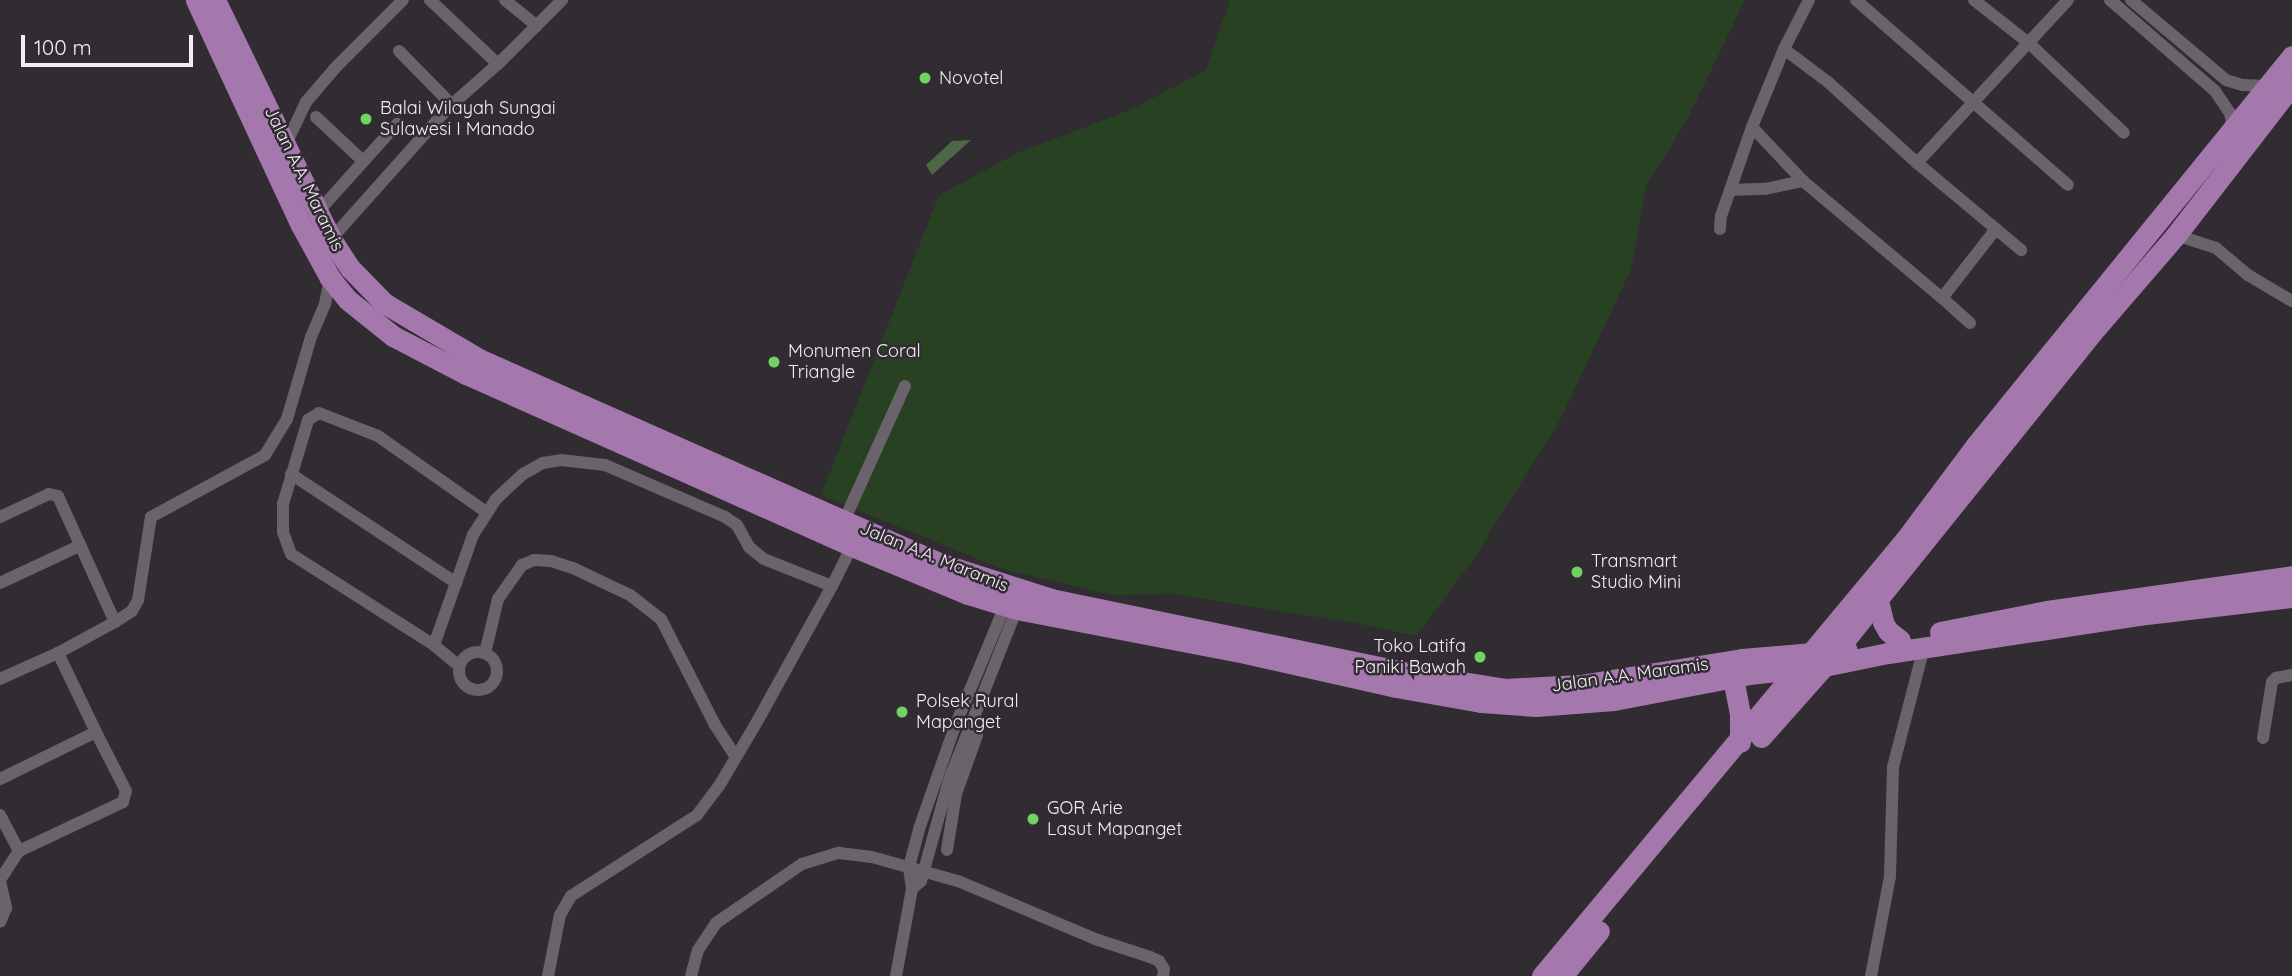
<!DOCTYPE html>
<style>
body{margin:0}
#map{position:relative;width:2292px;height:976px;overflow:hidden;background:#312b32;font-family:Quicksand,sans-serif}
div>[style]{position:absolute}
.green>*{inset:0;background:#284123}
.water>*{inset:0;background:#4b6746}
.minor>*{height:12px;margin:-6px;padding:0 6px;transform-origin:6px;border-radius:6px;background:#6a636b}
.minor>.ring{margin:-6px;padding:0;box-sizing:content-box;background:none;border:12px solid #6a636b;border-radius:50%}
.trunk>*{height:21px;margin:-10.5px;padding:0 10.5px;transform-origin:10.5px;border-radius:10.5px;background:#a478ac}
.dots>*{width:19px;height:19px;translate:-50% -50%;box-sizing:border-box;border:4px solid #312b32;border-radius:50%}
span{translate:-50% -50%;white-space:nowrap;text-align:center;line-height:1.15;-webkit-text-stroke:5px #312b32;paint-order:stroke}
.poi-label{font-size:18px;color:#f3eef3}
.left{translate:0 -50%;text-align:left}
.right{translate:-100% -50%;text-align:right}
.street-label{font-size:18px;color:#f3eef3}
.scale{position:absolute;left:21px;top:35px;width:172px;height:32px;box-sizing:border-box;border:4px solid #f3eef3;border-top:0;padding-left:9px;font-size:21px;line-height:24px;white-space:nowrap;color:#f3eef3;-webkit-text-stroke:5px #312b32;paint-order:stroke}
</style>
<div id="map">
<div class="green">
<div style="clip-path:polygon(1230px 0,1745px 0,1687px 120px,1646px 187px,1631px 270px,1560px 420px,1475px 557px,1417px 636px,1355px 623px,1173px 594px,1112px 595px,1002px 569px,821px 495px,939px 195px,1017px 153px,1130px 110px,1206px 70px)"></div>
</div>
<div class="water">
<div style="clip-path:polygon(971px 140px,932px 175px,926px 165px,952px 141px)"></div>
</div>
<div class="minor">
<div style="left:430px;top:0;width:93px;rotate:43.3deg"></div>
<div style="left:505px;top:0;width:41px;rotate:39.1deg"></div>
<div style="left:1856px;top:0;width:281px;rotate:41.1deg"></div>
<div style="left:1974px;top:0;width:71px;rotate:38.2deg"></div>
<div style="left:2030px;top:44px;width:129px;rotate:43.4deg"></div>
<div style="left:2110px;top:0;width:139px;rotate:40.9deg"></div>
<div style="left:2215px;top:91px;width:27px;rotate:56deg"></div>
<div style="left:2230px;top:113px;width:16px;rotate:79deg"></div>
<div style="left:2131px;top:0;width:124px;rotate:40.1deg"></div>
<div style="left:2226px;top:80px;width:17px;rotate:17deg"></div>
<div style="left:2242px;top:85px;width:26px;rotate:2deg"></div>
<div style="left:1784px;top:49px;width:55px;rotate:36.9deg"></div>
<div style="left:1828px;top:82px;width:120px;rotate:42.3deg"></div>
<div style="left:399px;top:51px;width:76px;rotate:45.5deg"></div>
<div style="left:316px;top:117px;width:63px;rotate:43.1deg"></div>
<div style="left:1752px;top:127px;width:74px;rotate:46.6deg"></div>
<div style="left:1803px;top:181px;width:182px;rotate:40.1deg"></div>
<div style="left:286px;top:144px;width:47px;rotate:-64.5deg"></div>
<div style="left:306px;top:102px;width:45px;rotate:-49.5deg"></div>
<div style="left:335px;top:68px;width:96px;rotate:-45deg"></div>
<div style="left:1730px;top:190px;width:35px;rotate:-2deg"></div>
<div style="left:1765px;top:189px;width:39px;rotate:-12deg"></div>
<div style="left:317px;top:213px;width:120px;rotate:-48deg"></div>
<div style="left:1720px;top:229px;width:13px;rotate:-86deg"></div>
<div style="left:1721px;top:216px;width:94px;rotate:-70.8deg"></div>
<div style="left:1752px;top:127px;width:84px;rotate:-67.7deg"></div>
<div style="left:1784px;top:49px;width:55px;rotate:-63deg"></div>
<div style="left:1996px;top:229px;width:33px;rotate:40deg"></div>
<div style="left:2176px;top:235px;width:42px;rotate:18deg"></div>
<div style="left:2216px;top:248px;width:42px;rotate:40.2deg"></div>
<div style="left:2248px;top:275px;width:51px;rotate:30.6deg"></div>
<div style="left:331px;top:239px;width:177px;rotate:-48.2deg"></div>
<div style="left:449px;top:107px;width:65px;rotate:-41.3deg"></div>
<div style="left:498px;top:64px;width:91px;rotate:-45deg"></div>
<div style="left:1970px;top:323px;width:38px;rotate:-138deg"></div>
<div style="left:1942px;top:298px;width:88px;rotate:-52deg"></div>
<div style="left:1996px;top:229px;width:103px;rotate:-140.1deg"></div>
<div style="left:1917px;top:163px;width:222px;rotate:-47.2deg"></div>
<div style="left:291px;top:474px;width:198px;rotate:33.4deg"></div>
<div style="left:0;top:517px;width:54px;rotate:-25.1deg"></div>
<div style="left:49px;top:494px;width:9px;rotate:13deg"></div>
<div style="left:58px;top:496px;width:138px;rotate:65.7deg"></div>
<div style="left:115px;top:622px;width:65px;rotate:151.5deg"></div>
<div style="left:58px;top:653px;width:64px;rotate:155.9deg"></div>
<div style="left:844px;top:521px;width:148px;rotate:-65.7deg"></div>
<div style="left:0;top:583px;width:89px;rotate:-25.1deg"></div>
<div style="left:115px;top:622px;width:20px;rotate:-33deg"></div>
<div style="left:132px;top:611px;width:13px;rotate:-61deg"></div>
<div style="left:138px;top:600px;width:84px;rotate:-81.1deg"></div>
<div style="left:151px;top:517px;width:130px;rotate:-28.5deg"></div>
<div style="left:265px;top:455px;width:42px;rotate:-58.6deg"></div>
<div style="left:287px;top:419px;width:85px;rotate:-73.7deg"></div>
<div style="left:311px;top:337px;width:36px;rotate:-67deg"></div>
<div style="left:325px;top:304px;width:26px;rotate:-79deg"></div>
<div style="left:434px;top:645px;width:169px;rotate:-147.5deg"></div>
<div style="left:291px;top:554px;width:23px;rotate:-110deg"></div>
<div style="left:283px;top:532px;width:28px;rotate:-90deg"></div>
<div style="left:283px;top:504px;width:88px;rotate:-73.4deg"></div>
<div style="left:308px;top:420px;width:13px;rotate:-32deg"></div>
<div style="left:319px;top:413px;width:63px;rotate:21.3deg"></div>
<div style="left:378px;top:436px;width:132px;rotate:35.1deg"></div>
<div class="ring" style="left:459px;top:652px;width:26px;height:26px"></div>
<div style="left:485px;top:653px;width:56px;rotate:-76.5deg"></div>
<div style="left:498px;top:599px;width:42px;rotate:-54.8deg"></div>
<div style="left:522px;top:565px;width:13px;rotate:-23deg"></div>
<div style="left:534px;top:560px;width:17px;rotate:3deg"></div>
<div style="left:551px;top:561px;width:25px;rotate:18deg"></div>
<div style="left:575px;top:569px;width:61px;rotate:25.3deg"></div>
<div style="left:630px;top:595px;width:39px;rotate:38deg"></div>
<div style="left:661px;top:619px;width:119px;rotate:63deg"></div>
<div style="left:715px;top:725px;width:37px;rotate:57deg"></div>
<div style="left:459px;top:666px;width:33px;rotate:-140deg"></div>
<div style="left:434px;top:645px;width:117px;rotate:-70.5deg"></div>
<div style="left:473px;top:535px;width:43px;rotate:-57.4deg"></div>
<div style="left:496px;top:499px;width:37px;rotate:-43deg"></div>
<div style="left:523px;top:474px;width:23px;rotate:-29deg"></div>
<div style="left:543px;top:463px;width:18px;rotate:-9deg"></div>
<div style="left:561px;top:460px;width:44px;rotate:6.5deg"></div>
<div style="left:605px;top:465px;width:131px;rotate:23.4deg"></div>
<div style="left:725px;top:517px;width:14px;rotate:34deg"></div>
<div style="left:737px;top:525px;width:25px;rotate:61deg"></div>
<div style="left:749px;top:547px;width:19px;rotate:39deg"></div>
<div style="left:764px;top:559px;width:73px;rotate:21.7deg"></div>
<div style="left:832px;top:586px;width:45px;rotate:-63.4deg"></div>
<div style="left:2263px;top:738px;width:57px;rotate:-80.9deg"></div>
<div style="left:2272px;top:682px;width:6px;rotate:-45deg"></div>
<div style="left:2276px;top:678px;width:16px;rotate:-11deg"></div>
<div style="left:0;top:779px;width:107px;rotate:-26.1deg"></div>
<div style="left:96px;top:732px;width:88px;rotate:-115.7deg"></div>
<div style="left:0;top:815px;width:41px;rotate:62.2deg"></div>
<div style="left:19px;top:851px;width:115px;rotate:-25.2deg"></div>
<div style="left:123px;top:802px;width:11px;rotate:-75deg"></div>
<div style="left:126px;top:791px;width:66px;rotate:-117deg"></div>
<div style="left:947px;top:850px;width:57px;rotate:-80.9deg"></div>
<div style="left:956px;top:794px;width:63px;rotate:-70.4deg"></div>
<div style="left:977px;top:735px;width:12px;rotate:-138deg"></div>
<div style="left:0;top:880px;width:35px;rotate:-57deg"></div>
<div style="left:0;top:881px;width:28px;rotate:77deg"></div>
<div style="left:6px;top:908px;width:15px;rotate:113deg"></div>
<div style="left:912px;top:889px;width:12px;rotate:-42deg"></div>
<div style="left:921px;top:881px;width:105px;rotate:-74.5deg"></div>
<div style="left:949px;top:780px;width:190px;rotate:-68.4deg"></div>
<div style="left:548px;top:976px;width:62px;rotate:-78.9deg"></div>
<div style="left:560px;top:915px;width:22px;rotate:-60deg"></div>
<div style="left:571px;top:896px;width:150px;rotate:-32.7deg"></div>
<div style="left:697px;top:815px;width:36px;rotate:-53deg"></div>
<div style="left:719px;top:786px;width:77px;rotate:-59.4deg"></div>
<div style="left:758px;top:720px;width:153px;rotate:-61.1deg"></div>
<div style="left:691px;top:976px;width:27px;rotate:-75deg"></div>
<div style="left:698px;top:950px;width:32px;rotate:-56deg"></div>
<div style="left:716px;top:923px;width:104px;rotate:-34.5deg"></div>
<div style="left:802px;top:864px;width:39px;rotate:-17deg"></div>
<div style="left:839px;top:853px;width:33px;rotate:7deg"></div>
<div style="left:872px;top:857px;width:89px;rotate:15.6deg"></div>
<div style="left:958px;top:881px;width:149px;rotate:22.9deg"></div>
<div style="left:1095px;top:939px;width:58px;rotate:18.1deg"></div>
<div style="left:1150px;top:957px;width:10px;rotate:24deg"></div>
<div style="left:1159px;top:961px;width:9px;rotate:58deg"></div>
<div style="left:1164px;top:969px;width:7px;rotate:98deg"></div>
<div style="left:896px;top:976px;width:88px;rotate:-79.6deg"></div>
<div style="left:912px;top:889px;width:22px;rotate:-98deg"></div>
<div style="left:909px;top:867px;width:39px;rotate:-75deg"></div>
<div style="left:919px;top:829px;width:109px;rotate:-70.7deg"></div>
<div style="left:955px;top:726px;width:135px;rotate:-67.4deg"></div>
<div style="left:1871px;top:976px;width:102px;rotate:-79.2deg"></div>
<div style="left:1890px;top:876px;width:109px;rotate:-88.4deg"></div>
<div style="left:1893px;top:767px;width:124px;rotate:-75.5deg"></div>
</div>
<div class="trunk">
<div style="left:196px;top:0;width:248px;rotate:65deg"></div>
<div style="left:301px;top:225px;width:60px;rotate:61.3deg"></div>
<div style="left:330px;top:278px;width:28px;rotate:51deg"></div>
<div style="left:348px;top:300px;width:58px;rotate:38.7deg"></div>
<div style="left:393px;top:336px;width:82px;rotate:27.5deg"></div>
<div style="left:466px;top:374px;width:423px;rotate:24deg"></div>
<div style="left:852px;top:546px;width:126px;rotate:22.5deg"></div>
<div style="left:968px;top:594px;width:51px;rotate:17deg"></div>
<div style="left:1017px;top:609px;width:223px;rotate:10.9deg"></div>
<div style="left:1236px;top:651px;width:164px;rotate:12.7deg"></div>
<div style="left:1396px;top:687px;width:86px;rotate:10deg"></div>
<div style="left:1481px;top:702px;width:55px;rotate:4.2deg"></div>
<div style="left:1536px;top:706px;width:78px;rotate:-4.4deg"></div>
<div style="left:1614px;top:700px;width:137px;rotate:-10.9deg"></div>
<div style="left:1749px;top:674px;width:75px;rotate:-6.1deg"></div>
<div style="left:1824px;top:666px;width:65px;rotate:-11.5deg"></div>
<div style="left:1888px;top:653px;width:253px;rotate:-8.6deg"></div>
<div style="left:2138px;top:615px;width:155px;rotate:-6.7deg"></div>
<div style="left:215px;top:0;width:266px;rotate:64.1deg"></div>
<div style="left:331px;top:239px;width:35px;rotate:57deg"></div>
<div style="left:350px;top:268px;width:49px;rotate:45.8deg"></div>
<div style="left:384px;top:303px;width:110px;rotate:30.5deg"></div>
<div style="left:479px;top:359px;width:503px;rotate:23.92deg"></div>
<div style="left:939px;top:563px;width:118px;rotate:17.8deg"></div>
<div style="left:1051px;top:599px;width:381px;rotate:11.7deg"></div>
<div style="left:1424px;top:676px;width:82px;rotate:9.1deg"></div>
<div style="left:1505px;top:689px;width:75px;rotate:-3.1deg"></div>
<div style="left:1580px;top:685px;width:164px;rotate:-9.1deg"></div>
<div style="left:1742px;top:659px;width:105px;rotate:-4.9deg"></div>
<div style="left:1878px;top:600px;width:23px;rotate:77deg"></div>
<div style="left:1883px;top:622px;width:10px;rotate:61deg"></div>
<div style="left:1888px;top:631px;width:15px;rotate:37deg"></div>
<div style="left:1940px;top:632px;width:109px;rotate:-11.1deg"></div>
<div style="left:2047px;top:611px;width:247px;rotate:-8.1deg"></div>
<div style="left:1733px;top:678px;width:36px;rotate:79deg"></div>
<div style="left:1740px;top:713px;width:29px;rotate:90deg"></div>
<div style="left:1761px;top:737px;width:95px;rotate:-48.4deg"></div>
<div style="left:1824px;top:666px;width:434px;rotate:-51.2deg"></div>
<div style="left:2096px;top:328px;width:123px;rotate:-49.3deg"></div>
<div style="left:2176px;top:235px;width:190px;rotate:-52.3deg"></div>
<div style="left:1542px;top:976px;width:567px;rotate:-50.22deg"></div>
<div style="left:1905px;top:540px;width:119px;rotate:-53.2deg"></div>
<div style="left:1976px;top:445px;width:501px;rotate:-50.91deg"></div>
<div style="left:1562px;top:976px;width:58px;rotate:-50.6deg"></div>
</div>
<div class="dots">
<div style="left:925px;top:78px;background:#6fd35f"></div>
<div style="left:366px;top:119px;background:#6fd35f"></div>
<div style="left:774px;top:362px;background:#6fd35f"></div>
<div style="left:1577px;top:572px;background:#6fd35f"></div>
<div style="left:1480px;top:657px;background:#6fd35f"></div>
<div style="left:902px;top:712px;background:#6fd35f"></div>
<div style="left:1033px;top:819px;background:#6fd35f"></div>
</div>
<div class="poi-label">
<span class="left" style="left:939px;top:78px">Novotel</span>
<span class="left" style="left:380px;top:119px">Balai Wilayah Sungai<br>Sulawesi I Manado</span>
<span class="left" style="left:788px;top:362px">Monumen Coral<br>Triangle</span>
<span class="left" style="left:1591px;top:572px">Transmart<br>Studio Mini</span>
<span class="right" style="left:1466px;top:657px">Toko Latifa<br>Paniki Bawah</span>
<span class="left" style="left:916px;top:712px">Polsek Rural<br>Mapanget</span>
<span class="left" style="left:1047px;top:819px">GOR Arie<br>Lasut Mapanget</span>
</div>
<div class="street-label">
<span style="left:304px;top:179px;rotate:64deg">Jalan A.A. Maramis</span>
<span style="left:934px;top:557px;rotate:22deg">Jalan A.A. Maramis</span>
<span style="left:1630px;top:675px;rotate:-8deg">Jalan A.A. Maramis</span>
</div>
<div class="scale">100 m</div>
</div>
